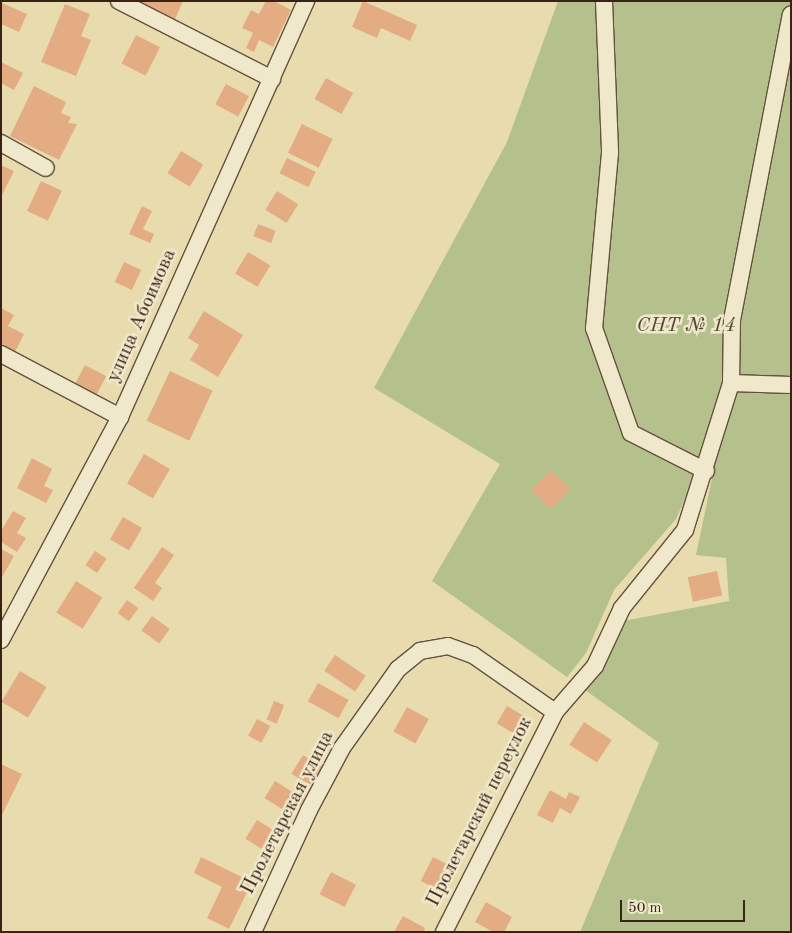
<!DOCTYPE html>
<meta charset="utf-8">
<style>
body{margin:0}
#map{position:relative;width:792px;height:933px;overflow:hidden;background:#e8dcaf;font-family:"Old Standard TT",serif}
div>[style]{position:absolute}
.green>*{inset:0;background:#b4c18c}
.building>*{inset:0;background:#e3ac83;transform-origin:0 0}
.roads{filter:drop-shadow(1px 0 #65513d) drop-shadow(-1px 0 #65513d) drop-shadow(0 1px #65513d) drop-shadow(0 -1px #65513d)}
.minor>*{height:16px;margin:-8px;padding:0 8px;transform-origin:8px;border-radius:8px;background:#f0e8cb}
span{translate:-50% -50%;white-space:nowrap;text-align:center;line-height:1.15;-webkit-text-stroke:5px #f0e8cb;paint-order:stroke}
.street-label{font-size:20px;color:#392317}
.park-label{font-size:20px;color:#584a34;font-style:italic}
.frame{position:absolute;inset:0;border:2px solid #392317;pointer-events:none}
.scale{position:absolute;left:620px;top:900px;width:125px;height:22px;box-sizing:border-box;border:2px solid #392317;border-top:0;padding-left:6px;font-size:15px;line-height:18px;white-space:nowrap;color:#392317;-webkit-text-stroke:4px #f0e8cb;paint-order:stroke}
</style>
<div id="map">
<div class="green">
<div style="clip-path:polygon(558px 1px,791px 1px,791px 932px,580px 932px,659px 743px,585px 690px,623px 621px,729px 601px,726px 558px,696px 555px,712px 478px,695px 477px,676px 519px,614px 590px,586px 653px,567px 677px,432px 581px,500px 464px,374px 388px,507px 142px)"></div>
</div>
<div class="building">
<div style="clip-path:polygon(138px 1px,183px 1px,173px 24px,136px 7px)"></div>
<div style="clip-path:polygon(266px 1px,274px 1px,291px 10px,273px 47px,259px 40px,254px 52px,246px 48px,253px 33px,242px 28px,251px 10px,259px 14px)"></div>
<div style="clip-path:polygon(363px 1px,417px 25px,410px 41px,381px 28px,377px 38px,352px 27px)"></div>
<div style="clip-path:polygon(2px 3px,27px 14px,19px 32px,1px 24px)"></div>
<div style="clip-path:polygon(65px 4px,90px 14px,81px 36px,91px 40px,76px 76px,41px 62px)"></div>
<div style="left:136px;top:35px;width:27px;height:32px;rotate:27deg"></div>
<div style="clip-path:polygon(1px 62px,23px 73px,14px 90px,1px 83px)"></div>
<div style="left:326px;top:78px;width:31px;height:24px;rotate:29deg"></div>
<div style="left:226px;top:84px;width:26px;height:23px;rotate:28deg"></div>
<div style="clip-path:polygon(34px 86px,66px 102px,61px 113px,71px 117px,68px 123px,77px 124px,59px 160px,10px 136px)"></div>
<div style="left:302px;top:124px;width:34px;height:32px;rotate:26deg"></div>
<div style="left:181px;top:151px;width:26px;height:26px;rotate:31deg"></div>
<div style="left:287px;top:158px;width:32px;height:17px;rotate:26deg"></div>
<div style="clip-path:polygon(1px 165px,14px 171px,1px 197px)"></div>
<div style="left:41px;top:181px;width:23px;height:33px;rotate:25deg"></div>
<div style="left:277px;top:191px;width:25px;height:22px;rotate:32deg"></div>
<div style="clip-path:polygon(142px 206px,152px 211px,143px 229px,154px 234px,150px 243px,129px 234px)"></div>
<div style="left:258px;top:224px;width:19px;height:13px;rotate:21deg"></div>
<div style="left:248px;top:252px;width:26px;height:25px;rotate:31deg"></div>
<div style="left:124px;top:262px;width:19px;height:22px;rotate:25deg"></div>
<div style="clip-path:polygon(1px 308px,14px 315px,8px 326px,24px 334px,15px 352px,1px 345px)"></div>
<div style="clip-path:polygon(204px 311px,243px 335px,218px 377px,190px 360px,199px 345px,188px 338px)"></div>
<div style="left:85px;top:365px;width:24px;height:24px;rotate:28deg"></div>
<div style="left:170px;top:371px;width:47px;height:55px;rotate:25deg"></div>
<div style="left:144px;top:454px;width:30px;height:34px;rotate:30deg"></div>
<div style="clip-path:polygon(32px 458px,52px 469px,44px 486px,53px 490px,46px 503px,17px 488px)"></div>
<div style="left:551px;top:470px;width:28px;height:28px;rotate:45deg"></div>
<div style="clip-path:polygon(13px 511px,26px 518px,17px 533px,26px 538px,17px 552px,1px 542px,1px 531px)"></div>
<div style="left:123px;top:517px;width:22px;height:26px;rotate:30deg"></div>
<div style="clip-path:polygon(162px 547px,174px 555px,155px 583px,162px 588px,153px 601px,134px 588px)"></div>
<div style="clip-path:polygon(1px 549px,14px 556px,1px 579px)"></div>
<div style="left:95px;top:551px;width:14px;height:17px;rotate:34deg"></div>
<div style="left:717px;top:571px;width:25px;height:30px;rotate:78deg"></div>
<div style="left:76px;top:581px;width:31px;height:37px;rotate:32deg"></div>
<div style="left:127px;top:600px;width:14px;height:16px;rotate:36deg"></div>
<div style="left:152px;top:616px;width:22px;height:18px;rotate:36deg"></div>
<div style="left:335px;top:655px;width:37px;height:19px;rotate:34deg"></div>
<div style="left:20px;top:671px;width:31px;height:36px;rotate:31deg"></div>
<div style="left:318px;top:683px;width:35px;height:21px;rotate:29deg"></div>
<div style="left:274px;top:701px;width:11px;height:20px;rotate:22deg"></div>
<div style="left:507px;top:706px;width:21px;height:20px;rotate:31deg"></div>
<div style="left:407px;top:707px;width:25px;height:28px;rotate:29deg"></div>
<div style="left:257px;top:719px;width:15px;height:19px;rotate:28deg"></div>
<div style="left:584px;top:722px;width:33px;height:27px;rotate:33deg"></div>
<div style="left:303px;top:755px;width:22px;height:22px;rotate:32deg"></div>
<div style="clip-path:polygon(1px 764px,22px 774px,1px 817px)"></div>
<div style="left:275px;top:781px;width:34px;height:20px;rotate:32deg"></div>
<div style="clip-path:polygon(550px 790px,566px 799px,569px 792px,580px 797px,571px 814px,560px 808px,553px 823px,537px 815px)"></div>
<div style="left:257px;top:820px;width:19px;height:22px;rotate:32deg"></div>
<div style="clip-path:polygon(201px 857px,252px 882px,229px 929px,207px 918px,222px 887px,194px 873px)"></div>
<div style="left:433px;top:857px;width:27px;height:27px;rotate:27deg"></div>
<div style="left:331px;top:872px;width:28px;height:25px;rotate:27deg"></div>
<div style="clip-path:polygon(486px 902px,512px 917px,504px 932px,493px 932px,475px 922px)"></div>
<div style="clip-path:polygon(403px 916px,425px 928px,424px 932px,394px 932px)"></div>
</div>
<div class="roads">
<div class="minor">
<div style="left:119px;top:1px;width:172px;rotate:27deg"></div>
<div style="left:604px;top:1px;width:152px;rotate:87.7deg"></div>
<div style="left:610px;top:153px;width:176px;rotate:95.2deg"></div>
<div style="left:594px;top:328px;width:111px;rotate:70.6deg"></div>
<div style="left:631px;top:433px;width:84px;rotate:26.9deg"></div>
<div style="left:1px;top:143px;width:51px;rotate:29.1deg"></div>
<div style="left:1px;top:354px;width:135px;rotate:27.9deg"></div>
<div style="left:731px;top:383px;width:63px;rotate:-89.1deg"></div>
<div style="left:732px;top:320px;width:311px;rotate:-79.1deg"></div>
<div style="left:1px;top:640px;width:253px;rotate:-61.9deg"></div>
<div style="left:120px;top:417px;width:456px;rotate:-65.9deg"></div>
<div style="left:253px;top:932px;width:134px;rotate:-65.3deg"></div>
<div style="left:309px;top:810px;width:70px;rotate:-62deg"></div>
<div style="left:342px;top:748px;width:97px;rotate:-54.7deg"></div>
<div style="left:398px;top:669px;width:28px;rotate:-39deg"></div>
<div style="left:420px;top:651px;width:28px;rotate:-10deg"></div>
<div style="left:448px;top:646px;width:27px;rotate:20deg"></div>
<div style="left:473px;top:655px;width:100px;rotate:34.8deg"></div>
<div style="left:444px;top:932px;width:246px;rotate:-63.2deg"></div>
<div style="left:555px;top:712px;width:61px;rotate:-49deg"></div>
<div style="left:595px;top:666px;width:64px;rotate:-65deg"></div>
<div style="left:622px;top:608px;width:100px;rotate:-51.1deg"></div>
<div style="left:685px;top:530px;width:154px;rotate:-72.6deg"></div>
<div style="left:731px;top:383px;width:60px;rotate:1.9deg"></div>
</div>
</div>
<div class="street-label">
<span style="left:142px;top:316px;rotate:-66deg">улица Абоимова</span>
<span style="left:480px;top:812px;rotate:-63deg">Пролетарский переулок</span>
<span style="left:288px;top:813px;rotate:-63deg">Пролетарская улица</span>
</div>
<div class="park-label">
<span style="left:686px;top:326px">СНТ № 14</span>
</div>
<div class="frame"></div>
<div class="scale">50 m</div>
</div>
